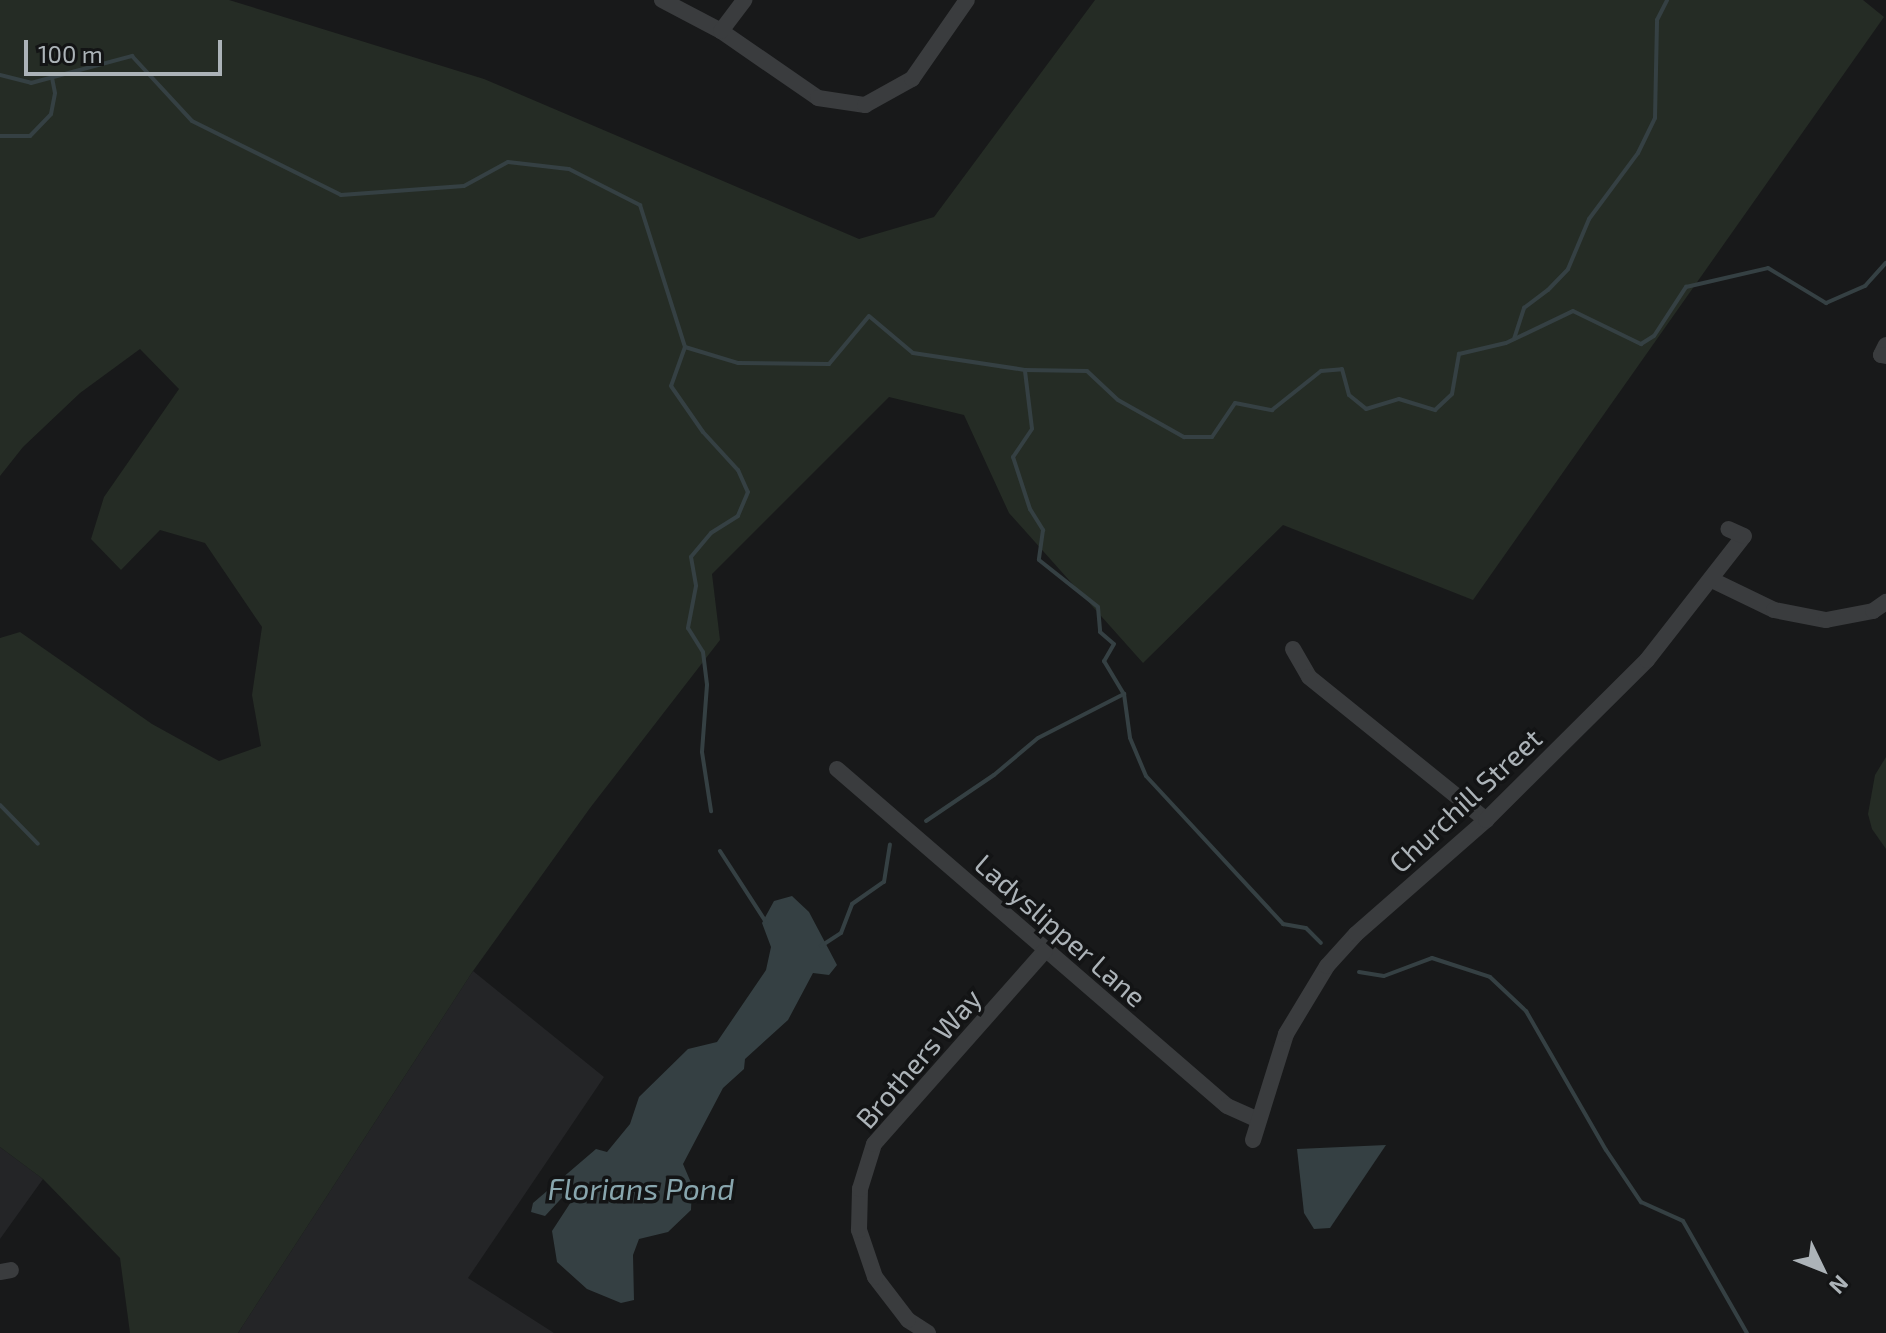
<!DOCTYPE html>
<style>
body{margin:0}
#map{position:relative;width:1886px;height:1333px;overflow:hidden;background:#18191a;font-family:"Exo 2",sans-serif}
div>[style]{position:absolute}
.built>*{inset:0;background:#242527}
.green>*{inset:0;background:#252c25}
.water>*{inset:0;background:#354043}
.stream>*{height:4px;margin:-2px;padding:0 2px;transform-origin:2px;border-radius:2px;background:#354043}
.minor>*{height:16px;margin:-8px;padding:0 8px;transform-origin:8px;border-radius:8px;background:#3a3c3e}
span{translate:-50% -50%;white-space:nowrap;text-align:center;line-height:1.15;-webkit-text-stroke:7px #131415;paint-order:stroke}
.street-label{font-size:28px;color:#acb3b8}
.water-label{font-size:30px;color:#88a6ae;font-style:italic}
.north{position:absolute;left:1782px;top:1229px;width:80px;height:80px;-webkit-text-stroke:6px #131415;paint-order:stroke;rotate:133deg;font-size:22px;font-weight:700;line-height:32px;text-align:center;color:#acb3b8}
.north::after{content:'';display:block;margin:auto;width:28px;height:36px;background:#acb3b8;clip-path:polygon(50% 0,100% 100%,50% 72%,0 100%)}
.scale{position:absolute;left:24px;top:40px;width:198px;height:36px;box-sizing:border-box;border:4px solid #acb3b8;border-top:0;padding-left:10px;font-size:24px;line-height:28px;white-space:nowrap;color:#acb3b8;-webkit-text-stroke:6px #131415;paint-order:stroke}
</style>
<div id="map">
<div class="built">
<div style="clip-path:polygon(473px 971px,604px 1077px,468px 1278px,554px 1333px,238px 1333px)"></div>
<div style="clip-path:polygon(0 1147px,43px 1179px,0 1239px)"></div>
</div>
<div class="green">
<div style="clip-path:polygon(0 0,229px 0,484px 79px,859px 239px,934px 217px,1095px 0,1863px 0,1884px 17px,1473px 600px,1283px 525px,1143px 663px,1009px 513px,964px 415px,889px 397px,712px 574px,720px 640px,590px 808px,473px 971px,238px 1333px,130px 1333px,120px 1258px,43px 1179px,0 1147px,0 638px,20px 632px,152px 724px,219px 761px,261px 746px,252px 695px,262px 627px,205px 543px,160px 530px,121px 570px,91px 539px,104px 497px,179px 389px,140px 349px,80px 393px,23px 447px,0 476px)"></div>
<div style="clip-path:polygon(1886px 757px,1886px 849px,1872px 829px,1868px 814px,1875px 775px)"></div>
</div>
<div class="water">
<div style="clip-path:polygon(792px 896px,809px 912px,837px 965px,829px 975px,813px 973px,788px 1020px,745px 1059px,744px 1069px,723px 1088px,683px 1164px,692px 1185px,691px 1210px,668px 1232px,639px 1239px,633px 1255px,634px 1300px,621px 1303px,587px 1289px,557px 1262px,552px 1231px,582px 1185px,572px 1187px,545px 1216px,531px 1212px,533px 1203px,596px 1149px,607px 1152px,630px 1124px,639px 1097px,688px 1049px,717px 1042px,766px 970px,771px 947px,762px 923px,774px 901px)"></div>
<div style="clip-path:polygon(1386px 1145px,1330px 1228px,1314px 1229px,1304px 1213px,1297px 1149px)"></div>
</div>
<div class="stream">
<div style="left:0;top:75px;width:32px;rotate:14deg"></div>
<div style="left:31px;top:83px;width:105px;rotate:-15deg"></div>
<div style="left:132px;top:56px;width:88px;rotate:47.3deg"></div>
<div style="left:192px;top:121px;width:166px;rotate:26.4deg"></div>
<div style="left:341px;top:195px;width:123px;rotate:-4.2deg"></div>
<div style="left:464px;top:186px;width:50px;rotate:-28.6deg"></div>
<div style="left:508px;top:162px;width:61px;rotate:6.5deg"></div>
<div style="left:569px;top:169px;width:80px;rotate:26.9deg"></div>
<div style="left:640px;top:205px;width:149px;rotate:72.4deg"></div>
<div style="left:685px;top:347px;width:55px;rotate:16.8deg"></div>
<div style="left:738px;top:363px;width:91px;rotate:0.6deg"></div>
<div style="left:829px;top:364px;width:62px;rotate:-50.2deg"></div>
<div style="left:869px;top:316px;width:57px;rotate:40.1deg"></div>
<div style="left:913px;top:353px;width:113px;rotate:8.6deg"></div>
<div style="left:1025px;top:370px;width:62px;rotate:0.9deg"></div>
<div style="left:1087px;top:371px;width:42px;rotate:43.1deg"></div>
<div style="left:1118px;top:400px;width:76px;rotate:29.3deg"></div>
<div style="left:1184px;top:437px;width:28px"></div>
<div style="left:1212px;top:437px;width:41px;rotate:-55.9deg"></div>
<div style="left:1235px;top:403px;width:38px;rotate:11deg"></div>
<div style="left:1272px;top:410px;width:63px;rotate:-38.5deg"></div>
<div style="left:1321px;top:371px;width:21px;rotate:-5deg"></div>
<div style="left:1342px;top:369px;width:27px;rotate:75deg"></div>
<div style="left:1349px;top:395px;width:22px;rotate:39deg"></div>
<div style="left:1366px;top:409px;width:34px;rotate:-17deg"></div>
<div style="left:1399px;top:399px;width:38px;rotate:17deg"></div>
<div style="left:1435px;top:410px;width:23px;rotate:-43deg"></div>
<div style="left:1452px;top:394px;width:41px;rotate:-80.1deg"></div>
<div style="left:1459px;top:354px;width:48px;rotate:-13.2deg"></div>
<div style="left:1506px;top:343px;width:74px;rotate:-25.5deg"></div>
<div style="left:1573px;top:311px;width:76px;rotate:25.9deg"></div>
<div style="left:1641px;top:344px;width:15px;rotate:-32deg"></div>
<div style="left:1654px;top:336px;width:59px;rotate:-56.9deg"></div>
<div style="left:1686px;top:287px;width:84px;rotate:-13deg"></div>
<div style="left:1768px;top:268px;width:68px;rotate:31.1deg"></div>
<div style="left:1826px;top:303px;width:43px;rotate:-23.6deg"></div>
<div style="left:1865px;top:286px;width:31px;rotate:-48deg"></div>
<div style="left:0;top:136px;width:30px"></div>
<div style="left:30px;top:136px;width:30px;rotate:-46deg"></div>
<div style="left:51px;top:114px;width:21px;rotate:-79deg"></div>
<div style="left:55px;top:93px;width:15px;rotate:-101deg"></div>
<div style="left:1514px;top:339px;width:33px;rotate:-72deg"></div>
<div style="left:1524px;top:308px;width:30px;rotate:-37deg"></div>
<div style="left:1548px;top:290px;width:29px;rotate:-46deg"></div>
<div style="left:1568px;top:269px;width:54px;rotate:-67.2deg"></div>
<div style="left:1589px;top:219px;width:82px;rotate:-53.4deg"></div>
<div style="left:1638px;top:153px;width:39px;rotate:-64deg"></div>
<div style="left:1655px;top:118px;width:98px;rotate:-88.8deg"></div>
<div style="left:1657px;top:20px;width:22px;rotate:-63deg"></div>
<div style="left:685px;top:347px;width:41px;rotate:109.7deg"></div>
<div style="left:671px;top:386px;width:56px;rotate:55.2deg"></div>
<div style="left:703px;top:432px;width:52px;rotate:47.4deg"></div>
<div style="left:738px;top:470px;width:24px;rotate:66deg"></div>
<div style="left:748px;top:492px;width:26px;rotate:113deg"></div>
<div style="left:738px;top:516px;width:32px;rotate:148deg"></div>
<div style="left:711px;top:533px;width:31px;rotate:130deg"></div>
<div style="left:691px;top:557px;width:29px;rotate:80deg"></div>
<div style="left:696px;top:586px;width:43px;rotate:100.8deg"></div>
<div style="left:688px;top:628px;width:28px;rotate:58deg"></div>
<div style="left:703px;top:652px;width:33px;rotate:83deg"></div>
<div style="left:707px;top:685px;width:67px;rotate:94.3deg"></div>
<div style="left:702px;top:752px;width:60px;rotate:81.3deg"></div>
<div style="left:1025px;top:371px;width:58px;rotate:83.1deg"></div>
<div style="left:1032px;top:429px;width:34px;rotate:124deg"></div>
<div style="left:1013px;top:457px;width:55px;rotate:71.9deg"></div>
<div style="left:1030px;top:509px;width:25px;rotate:58deg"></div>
<div style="left:1043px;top:530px;width:30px;rotate:98deg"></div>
<div style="left:1039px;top:560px;width:75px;rotate:38.5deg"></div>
<div style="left:1098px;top:607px;width:25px;rotate:85deg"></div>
<div style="left:1100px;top:632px;width:18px;rotate:41deg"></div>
<div style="left:1114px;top:644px;width:20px;rotate:120deg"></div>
<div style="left:1104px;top:661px;width:39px;rotate:59deg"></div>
<div style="left:1124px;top:694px;width:44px;rotate:82.2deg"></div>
<div style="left:1130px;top:738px;width:41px;rotate:67.2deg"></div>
<div style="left:1146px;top:776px;width:202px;rotate:47.2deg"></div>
<div style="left:1283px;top:924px;width:23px;rotate:10deg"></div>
<div style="left:1306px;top:928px;width:21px;rotate:45deg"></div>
<div style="left:0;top:805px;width:54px;rotate:45.7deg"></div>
<div style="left:926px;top:821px;width:82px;rotate:-34.1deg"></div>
<div style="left:994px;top:775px;width:57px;rotate:-40.1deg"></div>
<div style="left:1038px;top:738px;width:97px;rotate:-27.1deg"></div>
<div style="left:720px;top:851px;width:85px;rotate:57.1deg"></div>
<div style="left:821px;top:946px;width:24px;rotate:-33deg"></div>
<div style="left:841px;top:933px;width:31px;rotate:-69deg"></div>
<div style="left:852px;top:904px;width:39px;rotate:-35deg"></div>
<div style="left:884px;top:882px;width:38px;rotate:-81deg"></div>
<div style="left:1359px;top:972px;width:25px;rotate:9deg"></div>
<div style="left:1384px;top:976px;width:51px;rotate:-20.6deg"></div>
<div style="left:1432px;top:958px;width:61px;rotate:18.1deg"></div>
<div style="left:1490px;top:977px;width:50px;rotate:43.4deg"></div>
<div style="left:1526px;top:1011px;width:160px;rotate:60.1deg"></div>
<div style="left:1606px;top:1150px;width:63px;rotate:56.1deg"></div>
<div style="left:1641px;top:1202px;width:46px;rotate:24.3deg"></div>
<div style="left:1683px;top:1221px;width:129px;rotate:60.3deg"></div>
</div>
<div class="minor">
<div style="left:662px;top:0;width:67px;rotate:27.7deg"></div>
<div style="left:721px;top:31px;width:118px;rotate:34.6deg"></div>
<div style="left:818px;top:98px;width:48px;rotate:8.5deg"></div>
<div style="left:865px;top:105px;width:54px;rotate:-29deg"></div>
<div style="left:912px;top:79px;width:96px;rotate:-55.2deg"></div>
<div style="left:721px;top:31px;width:39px;rotate:-53deg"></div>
<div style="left:1886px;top:345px;width:11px;rotate:117deg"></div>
<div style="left:1881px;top:355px;width:5px;rotate:11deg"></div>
<div style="left:1712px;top:580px;width:69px;rotate:25.8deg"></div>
<div style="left:1774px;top:610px;width:53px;rotate:10.9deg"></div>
<div style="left:1826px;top:620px;width:48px;rotate:-10.8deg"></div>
<div style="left:1873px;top:611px;width:16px;rotate:-35deg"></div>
<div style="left:1293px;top:649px;width:32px;rotate:60deg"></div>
<div style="left:1309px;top:677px;width:228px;rotate:38.9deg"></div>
<div style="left:837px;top:769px;width:515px;rotate:40.83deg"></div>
<div style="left:1227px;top:1106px;width:34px;rotate:24deg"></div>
<div style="left:1253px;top:1140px;width:111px;rotate:-72.7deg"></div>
<div style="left:1286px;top:1034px;width:79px;rotate:-58.9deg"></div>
<div style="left:1327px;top:966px;width:43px;rotate:-47.8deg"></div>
<div style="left:1356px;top:934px;width:173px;rotate:-41.2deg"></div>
<div style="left:1486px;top:820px;width:227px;rotate:-44.8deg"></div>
<div style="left:1647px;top:660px;width:157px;rotate:-52deg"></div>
<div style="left:1744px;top:536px;width:17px;rotate:-156deg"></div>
<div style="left:0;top:1272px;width:11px;rotate:-10deg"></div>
<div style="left:928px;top:1333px;width:24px;rotate:-147deg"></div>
<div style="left:908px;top:1320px;width:54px;rotate:-127.5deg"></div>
<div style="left:875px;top:1277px;width:50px;rotate:-108.8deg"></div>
<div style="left:859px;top:1230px;width:41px;rotate:-88.6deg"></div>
<div style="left:860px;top:1189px;width:47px;rotate:-72.7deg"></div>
<div style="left:874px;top:1144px;width:258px;rotate:-48.5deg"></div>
</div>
<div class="street-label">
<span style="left:1465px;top:800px;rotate:-43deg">Churchill Street</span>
<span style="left:1061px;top:930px;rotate:41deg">Ladyslipper Lane</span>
<span style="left:918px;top:1058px;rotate:-49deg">Brothers Way</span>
</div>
<div class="water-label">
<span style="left:641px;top:1188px">Florians Pond</span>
</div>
<div class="north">N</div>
<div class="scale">100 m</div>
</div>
